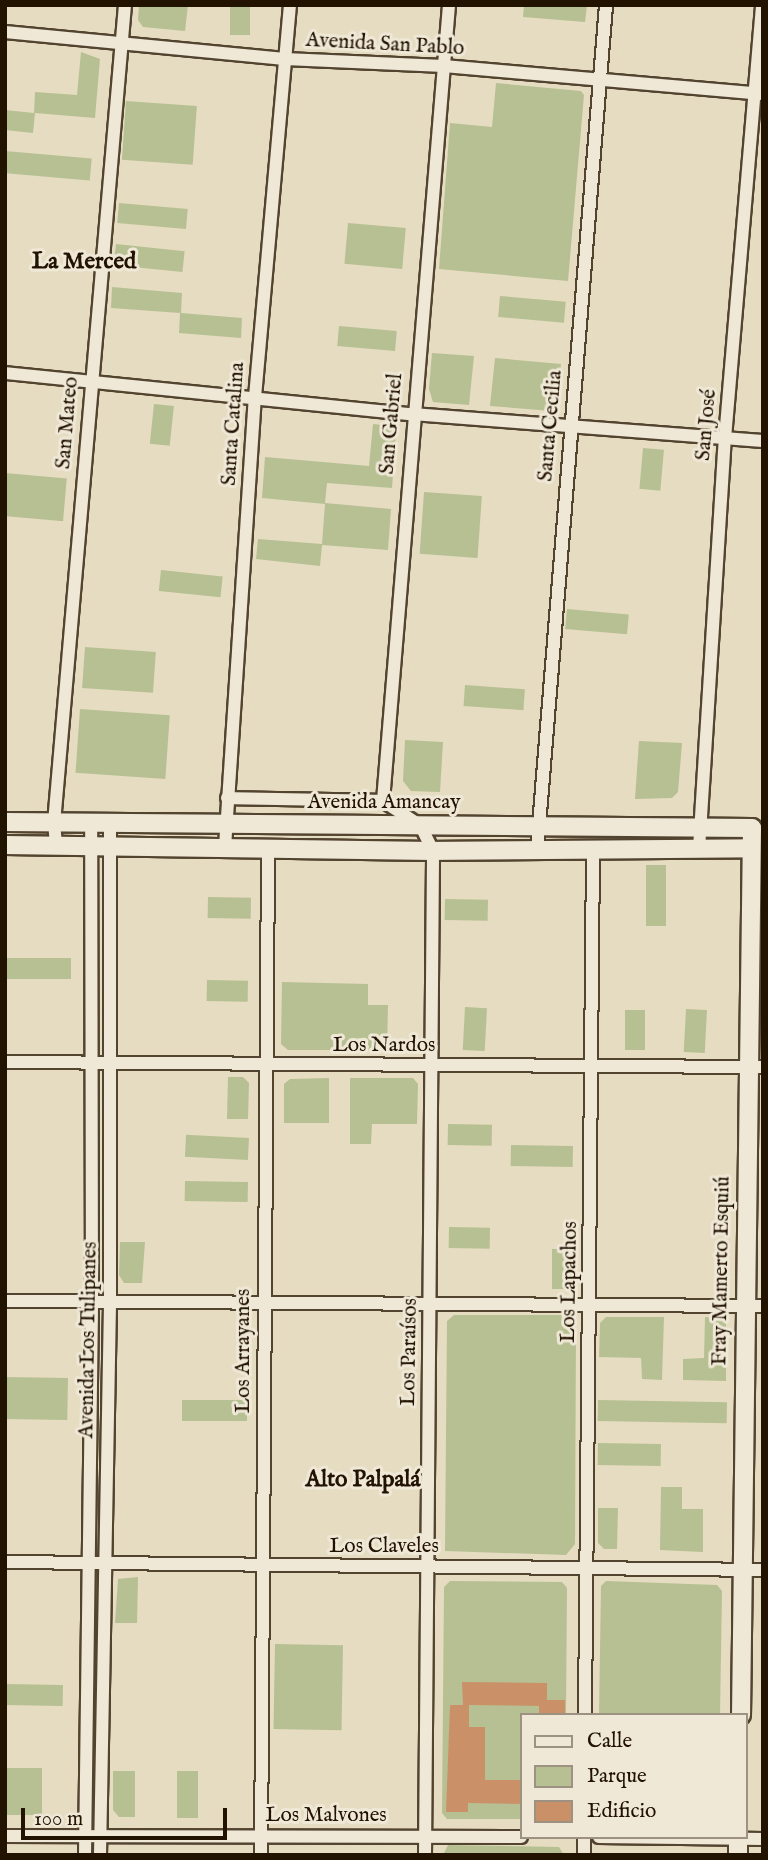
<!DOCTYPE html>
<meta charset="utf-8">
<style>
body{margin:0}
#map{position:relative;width:768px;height:1860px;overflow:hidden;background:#e6dcc1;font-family:"IM FELL English",serif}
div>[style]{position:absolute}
.green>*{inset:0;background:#b7c092;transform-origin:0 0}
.building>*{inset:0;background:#ca9169}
.roads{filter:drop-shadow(2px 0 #534430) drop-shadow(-2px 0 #534430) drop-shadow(0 2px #534430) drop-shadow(0 -2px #534430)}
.street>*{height:12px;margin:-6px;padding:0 6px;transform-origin:6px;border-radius:6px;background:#efe8d7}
.secondary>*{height:18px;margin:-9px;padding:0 9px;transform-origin:9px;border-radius:9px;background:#efe8d7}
span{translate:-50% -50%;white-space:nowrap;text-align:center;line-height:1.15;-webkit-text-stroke:6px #efe8d7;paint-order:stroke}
.street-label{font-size:21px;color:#221200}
.neighbourhood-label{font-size:23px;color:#221200;font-weight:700}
.frame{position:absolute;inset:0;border:7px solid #221200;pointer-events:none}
.legend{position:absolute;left:520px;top:1713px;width:228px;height:126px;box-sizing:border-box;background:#efe8d7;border:2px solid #9d9281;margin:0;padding:9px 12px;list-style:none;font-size:21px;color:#221200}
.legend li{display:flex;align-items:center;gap:14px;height:35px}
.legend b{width:35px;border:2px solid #9d9281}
.scale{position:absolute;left:21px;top:1808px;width:206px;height:32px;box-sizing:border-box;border:4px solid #221200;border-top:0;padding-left:9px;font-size:21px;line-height:24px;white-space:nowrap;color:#221200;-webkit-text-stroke:5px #efe8d7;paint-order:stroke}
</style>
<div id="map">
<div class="green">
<div style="clip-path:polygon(139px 5px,188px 5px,185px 31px,143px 27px,138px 20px)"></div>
<div style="left:230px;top:5px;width:20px;height:30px"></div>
<div style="clip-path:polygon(524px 5px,587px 5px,585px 22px,523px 17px)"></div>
<div style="clip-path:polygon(81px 52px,100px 59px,95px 118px,35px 113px,33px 133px,5px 130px,5px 110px,34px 113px,35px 92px,77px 95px)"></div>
<div style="clip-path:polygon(496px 83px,581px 91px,584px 95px,568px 281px,439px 269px,450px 123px,492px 127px)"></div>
<div style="left:126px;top:101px;width:71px;height:59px;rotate:4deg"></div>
<div style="left:5px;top:151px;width:87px;height:22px;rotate:5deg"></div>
<div style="left:119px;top:203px;width:69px;height:20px;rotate:5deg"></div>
<div style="left:348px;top:223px;width:58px;height:41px;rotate:5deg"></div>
<div style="left:116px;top:244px;width:69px;height:21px;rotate:6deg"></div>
<div style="clip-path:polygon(112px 287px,182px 293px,181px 313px,242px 318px,241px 338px,179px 333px,180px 313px,111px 308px)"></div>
<div style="left:500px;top:296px;width:66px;height:21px;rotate:5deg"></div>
<div style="left:339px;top:326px;width:58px;height:20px;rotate:5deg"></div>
<div style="clip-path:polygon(432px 353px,474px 356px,469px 405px,433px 402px,429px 389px)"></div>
<div style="clip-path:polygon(495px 358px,561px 364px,556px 407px,552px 411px,490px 406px)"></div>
<div style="left:154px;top:404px;width:20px;height:40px;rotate:6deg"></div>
<div style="clip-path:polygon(373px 424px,391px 426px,396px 432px,392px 488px,327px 483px,325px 503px,391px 509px,388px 550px,322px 545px,320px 566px,256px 559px,258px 539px,322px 544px,325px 504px,262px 498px,265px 457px,369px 466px)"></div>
<div style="left:643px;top:448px;width:21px;height:41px;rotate:5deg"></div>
<div style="left:5px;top:473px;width:62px;height:43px;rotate:5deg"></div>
<div style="left:424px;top:492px;width:58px;height:62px;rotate:4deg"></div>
<div style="left:161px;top:570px;width:62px;height:21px;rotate:6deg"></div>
<div style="left:567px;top:609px;width:62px;height:20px;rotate:5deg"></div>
<div style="left:85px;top:647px;width:71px;height:41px;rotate:4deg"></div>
<div style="left:465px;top:685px;width:60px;height:21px;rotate:4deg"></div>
<div style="left:80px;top:709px;width:90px;height:64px;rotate:4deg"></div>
<div style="clip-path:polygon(405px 740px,443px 742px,440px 792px,411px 791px,403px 781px)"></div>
<div style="clip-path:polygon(639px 741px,682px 743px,678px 792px,672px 798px,635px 799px)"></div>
<div style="left:646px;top:865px;width:20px;height:61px"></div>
<div style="left:208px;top:897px;width:43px;height:21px;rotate:1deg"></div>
<div style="left:445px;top:899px;width:43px;height:21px;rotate:1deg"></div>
<div style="left:5px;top:958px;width:66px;height:21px"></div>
<div style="left:207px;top:980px;width:41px;height:21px;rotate:1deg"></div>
<div style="clip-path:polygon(282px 982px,368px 984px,368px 1005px,388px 1005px,387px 1050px,288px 1050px,281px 1044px)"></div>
<div style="left:465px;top:1007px;width:22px;height:43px;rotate:3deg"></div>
<div style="left:686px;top:1009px;width:21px;height:43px;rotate:3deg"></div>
<div style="left:625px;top:1010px;width:20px;height:40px"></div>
<div style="clip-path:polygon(228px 1077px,243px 1077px,249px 1083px,248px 1119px,227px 1119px)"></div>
<div style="clip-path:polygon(329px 1078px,329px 1123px,284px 1123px,284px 1084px,290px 1079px)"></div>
<div style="clip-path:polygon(350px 1078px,413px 1078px,418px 1084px,417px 1124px,372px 1124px,371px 1144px,350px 1144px)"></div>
<div style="left:448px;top:1124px;width:44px;height:21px;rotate:1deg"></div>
<div style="left:249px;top:1138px;width:22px;height:63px;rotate:93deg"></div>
<div style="left:511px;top:1145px;width:62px;height:21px;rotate:1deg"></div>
<div style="left:185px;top:1181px;width:63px;height:20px;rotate:1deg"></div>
<div style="left:449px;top:1227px;width:41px;height:21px;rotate:1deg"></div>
<div style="clip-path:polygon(120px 1242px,145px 1242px,142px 1283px,124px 1283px,119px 1275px)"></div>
<div style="clip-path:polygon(552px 1249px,573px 1249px,573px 1283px,567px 1289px,552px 1289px)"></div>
<div style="clip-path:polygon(454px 1315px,570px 1315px,576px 1321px,575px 1544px,566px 1555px,445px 1551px,447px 1321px)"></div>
<div style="clip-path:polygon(606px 1317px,664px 1317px,662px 1380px,642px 1379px,641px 1358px,599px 1357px,600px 1323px)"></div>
<div style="clip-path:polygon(705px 1317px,719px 1318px,726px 1323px,726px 1381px,683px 1380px,683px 1359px,704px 1358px)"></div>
<div style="left:5px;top:1377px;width:63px;height:42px;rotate:1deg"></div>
<div style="left:182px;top:1400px;width:65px;height:21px"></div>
<div style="left:598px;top:1400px;width:129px;height:21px;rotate:1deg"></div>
<div style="left:598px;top:1443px;width:63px;height:22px;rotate:1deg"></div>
<div style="clip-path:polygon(661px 1487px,682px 1487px,682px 1509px,703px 1509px,703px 1552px,660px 1550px)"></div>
<div style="clip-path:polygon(598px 1508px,618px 1508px,617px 1549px,604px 1549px,598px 1543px)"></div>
<div style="clip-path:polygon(138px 1577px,137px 1623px,115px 1623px,118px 1579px)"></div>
<div style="clip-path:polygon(450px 1581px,562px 1582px,567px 1588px,566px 1715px,521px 1715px,521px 1819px,447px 1819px,442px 1813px,444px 1587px)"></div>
<div style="clip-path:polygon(606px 1581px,717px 1585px,722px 1591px,720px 1715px,599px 1715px,601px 1586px)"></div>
<div style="left:275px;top:1644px;width:68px;height:85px;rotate:1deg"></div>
<div style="left:5px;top:1684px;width:58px;height:21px;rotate:1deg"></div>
<div style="left:5px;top:1768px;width:37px;height:47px"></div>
<div style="clip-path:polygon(113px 1771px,135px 1771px,135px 1817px,119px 1817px,113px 1810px)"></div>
<div style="left:177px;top:1771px;width:21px;height:47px"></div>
<div style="clip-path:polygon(448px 1845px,559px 1847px,564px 1855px,443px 1855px)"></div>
</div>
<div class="building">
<div style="clip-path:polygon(462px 1682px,547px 1683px,547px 1700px,565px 1700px,565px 1715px,539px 1715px,539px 1706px,469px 1705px,469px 1727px,485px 1727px,485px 1780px,521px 1780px,521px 1804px,468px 1803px,468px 1812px,446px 1812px,450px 1705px,468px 1705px,463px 1705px)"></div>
</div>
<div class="roads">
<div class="street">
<div style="left:5px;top:32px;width:281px;rotate:5.5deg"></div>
<div style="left:285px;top:59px;width:159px;rotate:2.5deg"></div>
<div style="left:444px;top:66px;width:320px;rotate:5deg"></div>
<div style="left:5px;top:373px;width:409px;rotate:5.8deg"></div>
<div style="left:412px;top:414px;width:352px;rotate:4.4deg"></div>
<div style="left:227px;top:798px;width:156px;rotate:1.1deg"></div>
<div style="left:56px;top:845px;width:22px;rotate:-95deg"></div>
<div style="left:54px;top:823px;width:821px;rotate:-85.04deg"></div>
<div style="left:225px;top:847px;width:451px;rotate:-86.2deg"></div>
<div style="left:255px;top:397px;width:394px;rotate:-84.9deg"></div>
<div style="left:699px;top:849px;width:412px;rotate:-86.4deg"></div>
<div style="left:725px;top:438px;width:435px;rotate:-85.1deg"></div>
<div style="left:537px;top:850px;width:848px;rotate:-85.33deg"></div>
<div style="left:5px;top:1062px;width:758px;rotate:0.38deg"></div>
<div style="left:5px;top:1301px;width:758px;rotate:0.38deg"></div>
<div style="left:5px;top:1562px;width:758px;rotate:0.6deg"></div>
<div style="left:585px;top:1715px;width:866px;rotate:-89.47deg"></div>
<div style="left:5px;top:1836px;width:516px;rotate:0.11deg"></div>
<div style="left:599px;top:1837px;width:164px;rotate:0.7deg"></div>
<div style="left:85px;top:1855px;width:552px;rotate:-89.27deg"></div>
<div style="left:92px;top:1303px;width:477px;rotate:-90.1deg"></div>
<div style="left:100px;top:1855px;width:552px;rotate:-88.96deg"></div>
<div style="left:110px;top:1303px;width:477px;rotate:-90deg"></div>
<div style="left:261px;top:1855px;width:1008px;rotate:-89.6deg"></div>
<div style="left:425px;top:1855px;width:1004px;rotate:-89.54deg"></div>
<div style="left:433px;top:851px;width:28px;rotate:-116deg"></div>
<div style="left:421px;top:826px;width:45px;rotate:-146.7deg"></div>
<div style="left:383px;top:801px;width:799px;rotate:-85.26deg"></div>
<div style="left:584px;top:1855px;width:18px;rotate:-90deg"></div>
</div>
<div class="secondary">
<div style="left:5px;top:822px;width:747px;rotate:0.46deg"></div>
<div style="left:752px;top:828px;width:887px;rotate:90.71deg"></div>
<div style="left:5px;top:845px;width:428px;rotate:0.8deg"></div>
<div style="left:433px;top:851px;width:318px;rotate:-0.5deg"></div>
<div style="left:738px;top:1855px;width:18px;rotate:-90deg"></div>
</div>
</div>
<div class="street-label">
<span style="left:385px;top:45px;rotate:3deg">Avenida San Pablo</span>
<span style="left:68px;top:423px;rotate:-85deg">San Mateo</span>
<span style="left:234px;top:424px;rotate:-86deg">Santa Catalina</span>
<span style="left:392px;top:424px;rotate:-85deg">San Gabriel</span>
<span style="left:707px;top:425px;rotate:-85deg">San José</span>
<span style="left:551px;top:426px;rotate:-85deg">Santa Cecilia</span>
<span style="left:384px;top:803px">Avenida Amancay</span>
<span style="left:384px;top:1046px">Los Nardos</span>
<span style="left:722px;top:1271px;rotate:-89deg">Fray Mamerto Esquiú</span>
<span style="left:570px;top:1282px;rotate:-89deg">Los Lapachos</span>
<span style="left:89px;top:1340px;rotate:-89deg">Avenida Los Tulipanes</span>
<span style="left:244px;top:1351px;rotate:-90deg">Los Arrayanes</span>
<span style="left:410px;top:1352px;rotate:-89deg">Los Paraísos</span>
<span style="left:384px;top:1547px">Los Claveles</span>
<span style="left:326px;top:1816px">Los Malvones</span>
</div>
<div class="neighbourhood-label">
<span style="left:84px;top:262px">La Merced</span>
<span style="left:363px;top:1480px">Alto Palpalá</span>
</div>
<div class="frame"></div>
<ul class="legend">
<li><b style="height:9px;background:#efe8d7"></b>Calle</li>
<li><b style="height:19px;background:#b7c092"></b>Parque</li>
<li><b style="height:19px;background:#ca9169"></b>Edificio</li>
</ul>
<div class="scale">100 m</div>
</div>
